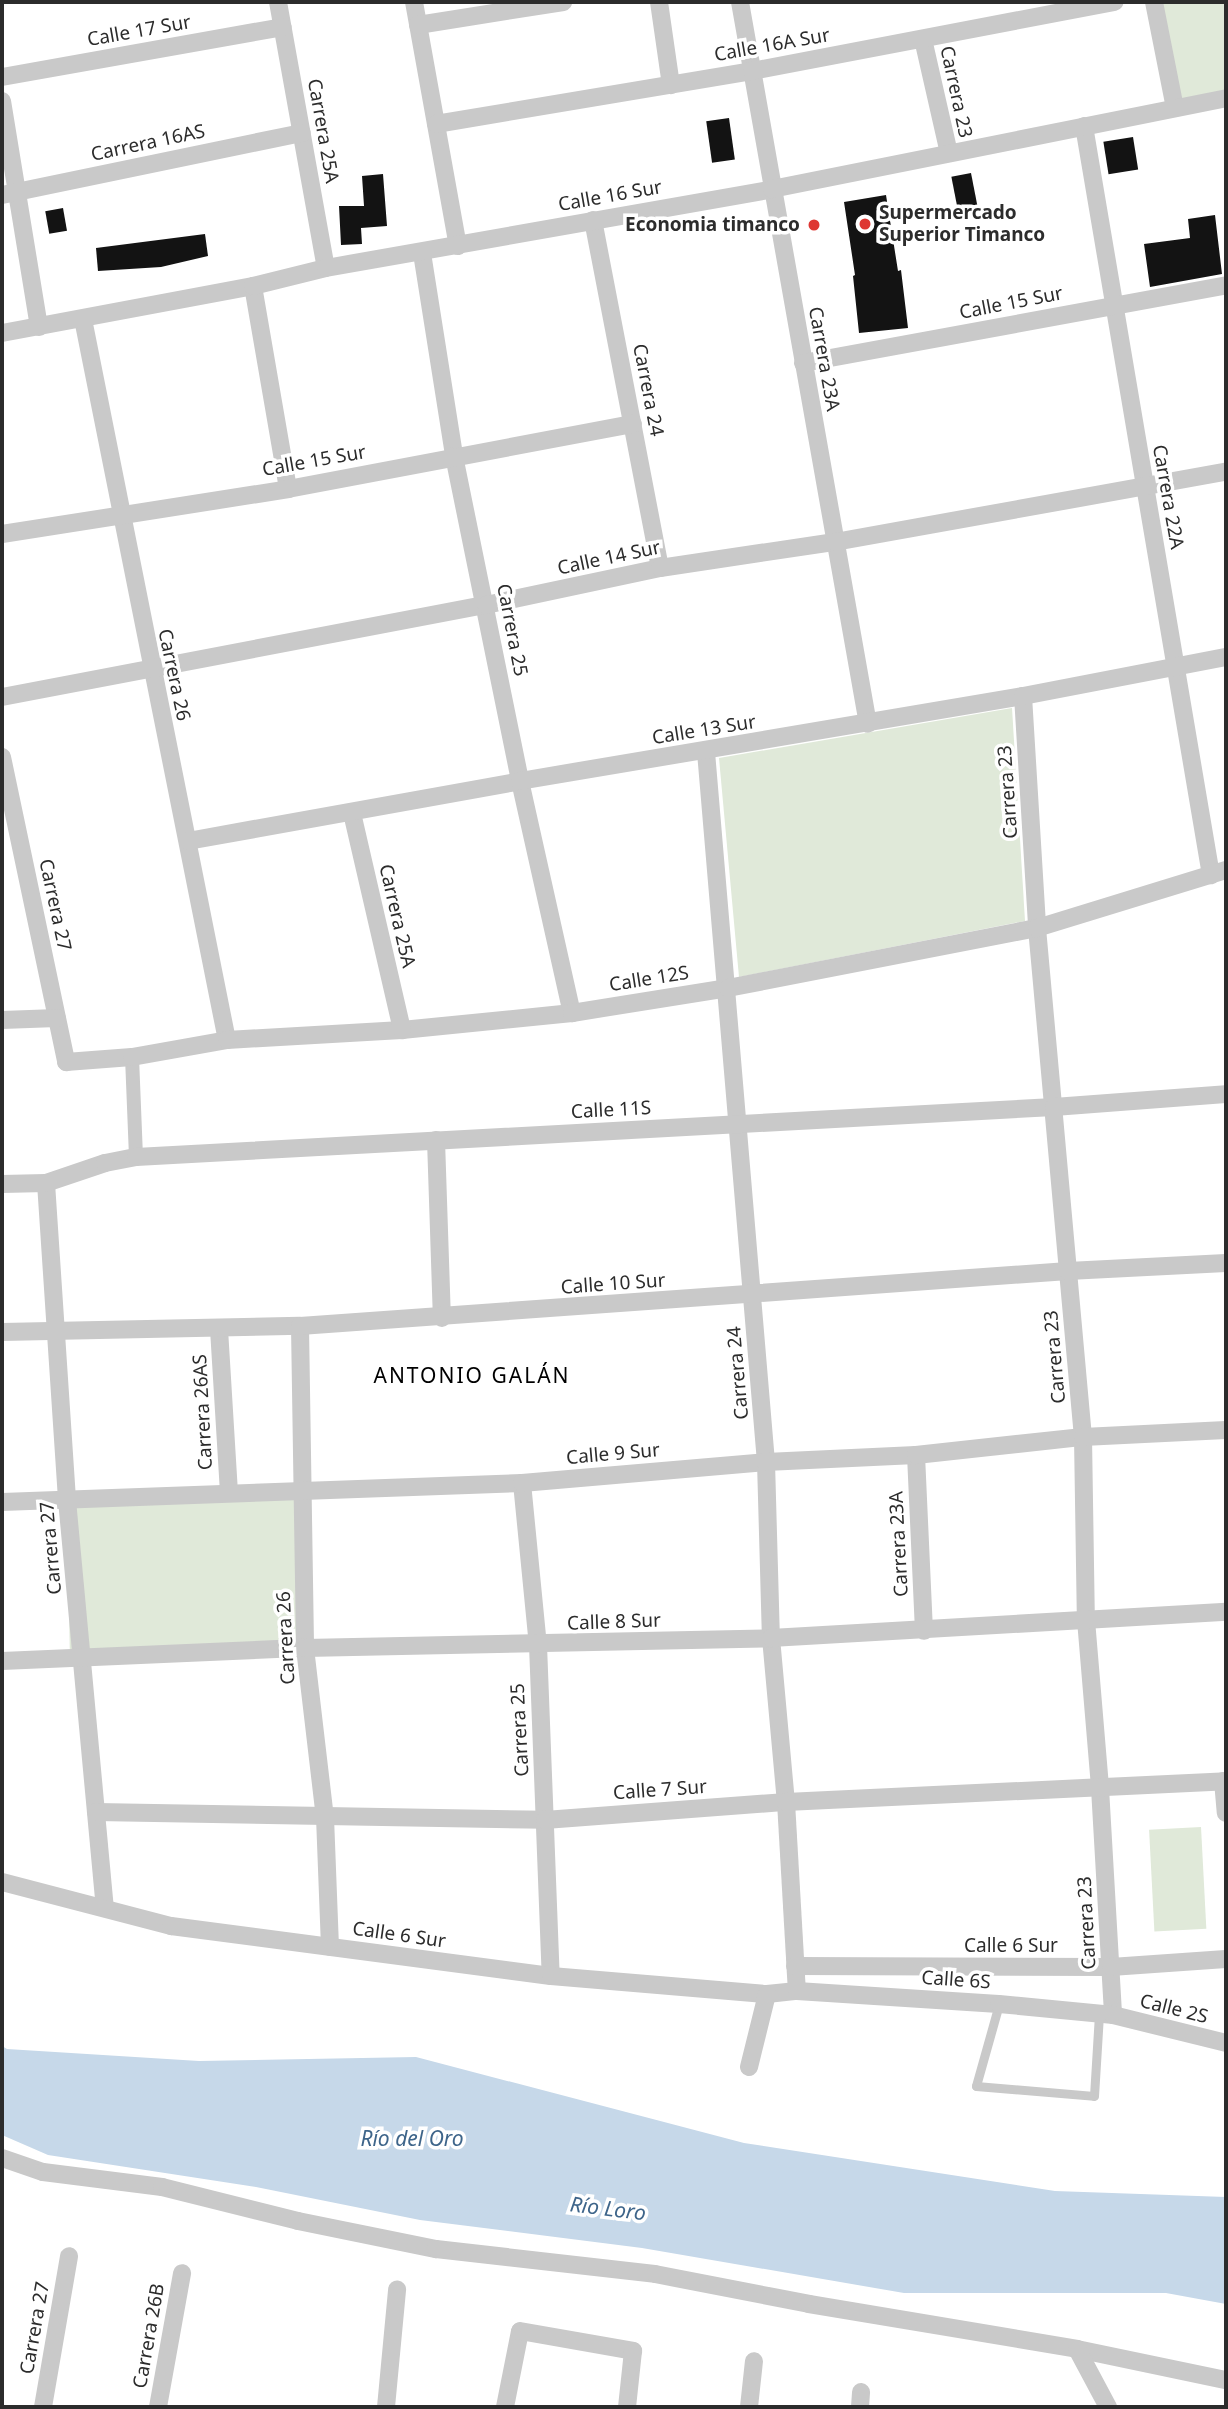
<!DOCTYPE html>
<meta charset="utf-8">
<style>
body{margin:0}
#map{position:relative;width:1228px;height:2409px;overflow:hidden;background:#fff;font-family:"Noto Sans",sans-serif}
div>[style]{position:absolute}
.green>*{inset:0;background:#e0e9d9;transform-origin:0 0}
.water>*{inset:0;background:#c6d8e9}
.building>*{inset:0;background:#131313;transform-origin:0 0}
.service>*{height:9px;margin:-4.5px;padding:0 4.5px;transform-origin:4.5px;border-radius:4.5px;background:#c9c9c9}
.pedestrian>*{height:14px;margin:-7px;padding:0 7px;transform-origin:7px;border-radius:7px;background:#c9c9c9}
.minor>*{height:18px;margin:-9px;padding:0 9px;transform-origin:9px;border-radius:9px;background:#c9c9c9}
.dots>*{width:19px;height:19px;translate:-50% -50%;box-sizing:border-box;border:4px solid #fff;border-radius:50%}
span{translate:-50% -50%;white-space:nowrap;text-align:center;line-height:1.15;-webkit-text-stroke:7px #fff;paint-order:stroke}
.street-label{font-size:19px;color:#2c2c2c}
.poi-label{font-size:19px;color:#2c2c2c;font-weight:700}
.left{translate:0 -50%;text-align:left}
.right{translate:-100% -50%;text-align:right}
.neighbourhood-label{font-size:21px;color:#000;letter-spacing:2px}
.water-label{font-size:21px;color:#3e658a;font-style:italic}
.frame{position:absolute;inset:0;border:4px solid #2c2c2c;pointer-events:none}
</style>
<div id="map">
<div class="green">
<div style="clip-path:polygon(1161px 2px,1226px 2px,1226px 92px,1176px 102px)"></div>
<div style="clip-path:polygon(1012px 708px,1025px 921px,739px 977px,719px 758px)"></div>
<div style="left:302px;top:1490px;width:158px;height:235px;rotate:89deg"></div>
<div style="left:1201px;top:1827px;width:102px;height:52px;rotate:87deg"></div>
</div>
<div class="water">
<div style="clip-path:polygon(2px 2046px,7px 2049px,199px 2061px,416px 2057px,744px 2143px,1055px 2191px,1226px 2197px,1226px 2304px,1166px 2293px,904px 2293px,642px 2248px,420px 2220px,256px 2187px,48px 2155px,2px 2135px)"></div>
</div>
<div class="building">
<div style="left:729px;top:118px;width:42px;height:23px;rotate:82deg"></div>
<div style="left:1133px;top:137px;width:33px;height:30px;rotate:81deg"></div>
<div style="left:971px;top:173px;width:38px;height:20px;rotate:79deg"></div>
<div style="clip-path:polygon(383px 174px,387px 226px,361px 228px,362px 244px,341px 245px,339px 206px,364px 206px,362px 176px)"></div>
<div style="clip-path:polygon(886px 195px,898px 271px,901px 270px,908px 328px,859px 333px,853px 276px,855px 275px,844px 202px)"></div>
<div style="left:63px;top:208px;width:23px;height:18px;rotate:80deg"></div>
<div style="clip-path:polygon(1215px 215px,1222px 274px,1150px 287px,1144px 244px,1190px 238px,1188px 219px)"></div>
<div style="clip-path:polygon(205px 234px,208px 256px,161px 267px,98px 271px,96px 248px)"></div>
</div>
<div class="service">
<div style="left:999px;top:2004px;width:85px;rotate:105.7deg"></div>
<div style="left:976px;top:2086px;width:118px;rotate:4.8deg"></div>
<div style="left:1094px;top:2096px;width:82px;rotate:-86.5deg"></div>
</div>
<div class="pedestrian">
<div style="left:132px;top:1057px;width:100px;rotate:87.7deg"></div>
</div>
<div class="minor">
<div style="left:278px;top:2px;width:270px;rotate:79.8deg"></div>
<div style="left:414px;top:2px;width:248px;rotate:79.8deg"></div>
<div style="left:659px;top:2px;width:84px;rotate:81.8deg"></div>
<div style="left:740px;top:2px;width:733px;rotate:79.95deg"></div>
<div style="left:1154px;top:2px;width:108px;rotate:78.8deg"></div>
<div style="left:418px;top:25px;width:147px;rotate:-9deg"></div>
<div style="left:923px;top:39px;width:117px;rotate:77.2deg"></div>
<div style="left:2px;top:77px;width:285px;rotate:-10.1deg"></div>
<div style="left:2px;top:101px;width:229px;rotate:80.7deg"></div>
<div style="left:436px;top:124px;width:320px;rotate:-9.5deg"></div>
<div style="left:752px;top:71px;width:369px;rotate:-10.8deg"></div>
<div style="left:1084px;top:126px;width:760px;rotate:80.38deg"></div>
<div style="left:2px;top:195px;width:306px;rotate:-11.7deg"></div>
<div style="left:593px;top:220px;width:354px;rotate:79.1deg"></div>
<div style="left:422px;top:253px;width:206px;rotate:81deg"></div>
<div style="left:454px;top:456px;width:332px;rotate:78.5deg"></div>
<div style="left:520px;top:781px;width:238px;rotate:77.4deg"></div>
<div style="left:253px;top:286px;width:206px;rotate:80.2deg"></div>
<div style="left:83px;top:319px;width:735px;rotate:78.71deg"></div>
<div style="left:2px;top:333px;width:255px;rotate:-10.6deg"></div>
<div style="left:253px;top:286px;width:75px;rotate:-13.9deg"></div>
<div style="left:326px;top:268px;width:453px;rotate:-10deg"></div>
<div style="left:772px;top:189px;width:463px;rotate:-11.3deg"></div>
<div style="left:803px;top:363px;width:430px;rotate:-10.4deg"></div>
<div style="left:2px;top:534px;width:290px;rotate:-8.9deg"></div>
<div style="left:288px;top:489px;width:351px;rotate:-10.7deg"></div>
<div style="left:1023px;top:696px;width:232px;rotate:86.5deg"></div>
<div style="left:1037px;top:928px;width:511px;rotate:84.84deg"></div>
<div style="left:1083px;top:1437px;width:183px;rotate:89.1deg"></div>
<div style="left:1086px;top:1620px;width:169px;rotate:85.2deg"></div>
<div style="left:1100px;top:1788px;width:227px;rotate:86.7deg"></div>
<div style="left:2px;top:697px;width:493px;rotate:-10.8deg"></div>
<div style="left:486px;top:605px;width:178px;rotate:-12deg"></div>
<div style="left:660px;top:568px;width:177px;rotate:-8.5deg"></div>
<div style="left:835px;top:542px;width:397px;rotate:-10.2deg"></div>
<div style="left:706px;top:752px;width:713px;rotate:85.17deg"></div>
<div style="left:766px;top:1462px;width:176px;rotate:88.4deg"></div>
<div style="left:771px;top:1638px;width:165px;rotate:84.8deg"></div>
<div style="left:786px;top:1802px;width:189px;rotate:86.7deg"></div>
<div style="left:2px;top:757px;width:312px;rotate:78.1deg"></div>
<div style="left:66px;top:1062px;width:66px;rotate:-4.3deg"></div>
<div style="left:132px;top:1057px;width:97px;rotate:-10.1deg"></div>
<div style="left:227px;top:1040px;width:175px;rotate:-3.3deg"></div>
<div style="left:402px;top:1030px;width:171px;rotate:-5.7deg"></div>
<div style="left:572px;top:1013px;width:158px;rotate:-9.1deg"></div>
<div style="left:728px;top:988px;width:315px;rotate:-11deg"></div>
<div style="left:1037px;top:928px;width:198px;rotate:-17.1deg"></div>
<div style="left:352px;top:813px;width:223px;rotate:77deg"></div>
<div style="left:188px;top:841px;width:337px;rotate:-10.2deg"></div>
<div style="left:520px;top:781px;width:510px;rotate:-9.59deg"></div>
<div style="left:1023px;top:696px;width:207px;rotate:-10.9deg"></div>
<div style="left:2px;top:1020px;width:55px;rotate:-2.1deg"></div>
<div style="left:436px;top:1140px;width:178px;rotate:88.1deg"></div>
<div style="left:46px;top:1183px;width:318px;rotate:86.2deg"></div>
<div style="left:67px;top:1500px;width:410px;rotate:84.7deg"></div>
<div style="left:2px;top:1184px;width:44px;rotate:-1.3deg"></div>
<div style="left:46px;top:1183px;width:62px;rotate:-18.7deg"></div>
<div style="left:105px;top:1163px;width:32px;rotate:-11deg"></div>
<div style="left:136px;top:1157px;width:919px;rotate:-3.12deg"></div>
<div style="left:1054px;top:1107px;width:172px;rotate:-4.3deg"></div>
<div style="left:300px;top:1326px;width:322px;rotate:89.1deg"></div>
<div style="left:305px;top:1648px;width:170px;rotate:83.3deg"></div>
<div style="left:325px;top:1817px;width:130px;rotate:87.8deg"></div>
<div style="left:219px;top:1329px;width:164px;rotate:86.5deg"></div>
<div style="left:2px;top:1332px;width:298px;rotate:-1.2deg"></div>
<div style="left:300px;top:1326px;width:770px;rotate:-4.1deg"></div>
<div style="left:1068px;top:1271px;width:158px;rotate:-2.9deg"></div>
<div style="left:916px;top:1455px;width:176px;rotate:87.4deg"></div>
<div style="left:522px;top:1483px;width:163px;rotate:84.4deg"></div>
<div style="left:538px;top:1645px;width:331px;rotate:87.8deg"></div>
<div style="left:2px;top:1502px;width:520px;rotate:-2.09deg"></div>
<div style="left:522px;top:1483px;width:245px;rotate:-4.9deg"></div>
<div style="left:766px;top:1462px;width:150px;rotate:-2.7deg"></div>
<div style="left:916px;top:1455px;width:168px;rotate:-6.2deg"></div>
<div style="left:1083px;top:1437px;width:143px;rotate:-2.8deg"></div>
<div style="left:2px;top:1661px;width:303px;rotate:-2.5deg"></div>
<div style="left:305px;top:1648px;width:466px;rotate:-1.2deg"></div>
<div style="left:771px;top:1638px;width:456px;rotate:-3.3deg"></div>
<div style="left:1223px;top:1781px;width:32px;rotate:85deg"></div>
<div style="left:96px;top:1812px;width:449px;rotate:1deg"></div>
<div style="left:545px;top:1820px;width:242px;rotate:-4.3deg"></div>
<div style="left:786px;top:1802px;width:441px;rotate:-2.7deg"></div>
<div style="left:2px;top:1882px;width:175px;rotate:14.6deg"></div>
<div style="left:171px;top:1926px;width:383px;rotate:7.5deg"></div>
<div style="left:551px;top:1976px;width:217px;rotate:4.8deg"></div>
<div style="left:767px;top:1994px;width:30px;rotate:-6deg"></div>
<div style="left:797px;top:1991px;width:202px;rotate:3.7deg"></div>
<div style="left:999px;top:2004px;width:115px;rotate:5.5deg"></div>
<div style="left:1113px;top:2015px;width:116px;rotate:13.9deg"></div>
<div style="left:795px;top:1966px;width:316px;rotate:0.2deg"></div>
<div style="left:1111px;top:1967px;width:115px;rotate:-4deg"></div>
<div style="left:749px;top:2067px;width:75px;rotate:-76.1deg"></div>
<div style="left:2px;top:2158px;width:43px;rotate:18.9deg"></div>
<div style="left:43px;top:2172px;width:120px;rotate:7.2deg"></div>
<div style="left:162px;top:2187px;width:140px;rotate:14deg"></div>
<div style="left:298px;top:2221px;width:141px;rotate:11.5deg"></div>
<div style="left:436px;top:2249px;width:220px;rotate:6.5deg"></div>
<div style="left:655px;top:2274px;width:157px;rotate:11deg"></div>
<div style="left:809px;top:2304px;width:272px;rotate:9.5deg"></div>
<div style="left:1077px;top:2349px;width:152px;rotate:11.8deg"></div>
<div style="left:1077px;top:2349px;width:66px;rotate:61.9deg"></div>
<div style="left:43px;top:2407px;width:153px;rotate:-80.2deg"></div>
<div style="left:158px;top:2407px;width:136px;rotate:-79.8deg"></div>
<div style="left:386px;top:2407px;width:118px;rotate:-84.6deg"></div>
<div style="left:505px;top:2407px;width:77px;rotate:-78.8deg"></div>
<div style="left:520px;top:2331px;width:115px;rotate:10deg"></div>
<div style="left:633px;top:2351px;width:56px;rotate:96.1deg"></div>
<div style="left:749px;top:2407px;width:46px;rotate:-83.8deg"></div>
<div style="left:860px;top:2407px;width:15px;rotate:-86deg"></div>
</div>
<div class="dots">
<div style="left:865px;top:224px;background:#de3733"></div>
<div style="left:814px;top:225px;background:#de3733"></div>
</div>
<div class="street-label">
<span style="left:139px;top:31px;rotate:-10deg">Calle 17 Sur</span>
<span style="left:772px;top:45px;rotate:-10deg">Calle 16A Sur</span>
<span style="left:956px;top:92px;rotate:78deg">Carrera 23</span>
<span style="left:323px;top:131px;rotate:80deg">Carrera 25A</span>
<span style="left:148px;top:143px;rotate:-12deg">Carrera 16AS</span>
<span style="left:610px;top:196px;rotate:-10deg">Calle 16 Sur</span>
<span style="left:1011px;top:303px;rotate:-11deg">Calle 15 Sur</span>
<span style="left:824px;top:359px;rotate:80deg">Carrera 23A</span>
<span style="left:648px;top:390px;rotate:79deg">Carrera 24</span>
<span style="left:314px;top:461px;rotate:-10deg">Calle 15 Sur</span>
<span style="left:1168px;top:497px;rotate:80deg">Carrera 22A</span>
<span style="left:609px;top:558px;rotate:-12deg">Calle 14 Sur</span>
<span style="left:512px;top:630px;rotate:79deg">Carrera 25</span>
<span style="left:174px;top:675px;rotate:78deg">Carrera 26</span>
<span style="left:704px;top:730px;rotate:-9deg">Calle 13 Sur</span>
<span style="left:1008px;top:792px;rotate:-94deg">Carrera 23</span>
<span style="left:55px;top:905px;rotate:78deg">Carrera 27</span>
<span style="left:397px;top:916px;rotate:77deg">Carrera 25A</span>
<span style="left:649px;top:979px;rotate:-9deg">Calle 12S</span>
<span style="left:611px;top:1110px;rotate:-3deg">Calle 11S</span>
<span style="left:613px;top:1284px;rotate:-4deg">Calle 10 Sur</span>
<span style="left:1055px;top:1357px;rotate:-95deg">Carrera 23</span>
<span style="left:738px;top:1373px;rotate:-95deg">Carrera 24</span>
<span style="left:203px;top:1412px;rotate:-93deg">Carrera 26AS</span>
<span style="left:613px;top:1454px;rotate:-5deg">Calle 9 Sur</span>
<span style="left:899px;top:1544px;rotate:-93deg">Carrera 23A</span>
<span style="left:51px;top:1548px;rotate:-95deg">Carrera 27</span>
<span style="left:614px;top:1622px;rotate:-2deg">Calle 8 Sur</span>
<span style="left:286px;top:1638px;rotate:-93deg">Carrera 26</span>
<span style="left:520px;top:1730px;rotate:-93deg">Carrera 25</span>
<span style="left:660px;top:1790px;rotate:-4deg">Calle 7 Sur</span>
<span style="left:1087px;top:1923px;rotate:-93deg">Carrera 23</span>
<span style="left:399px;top:1935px;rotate:8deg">Calle 6 Sur</span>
<span style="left:1011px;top:1946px">Calle 6 Sur</span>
<span style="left:956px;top:1980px;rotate:4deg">Calle 6S</span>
<span style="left:1174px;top:2009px;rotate:14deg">Calle 2S</span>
<span style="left:35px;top:2328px;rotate:-80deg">Carrera 27</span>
<span style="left:149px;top:2336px;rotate:-80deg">Carrera 26B</span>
</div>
<div class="poi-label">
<span class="left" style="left:879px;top:224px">Supermercado<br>Superior Timanco</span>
<span class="right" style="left:800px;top:225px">Economia timanco</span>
</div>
<div class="neighbourhood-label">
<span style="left:472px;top:1375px">ANTONIO GALÁN</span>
</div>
<div class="water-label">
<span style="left:412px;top:2138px">Río del Oro</span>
<span style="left:608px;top:2208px;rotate:7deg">Río Loro</span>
</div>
<div class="frame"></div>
</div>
